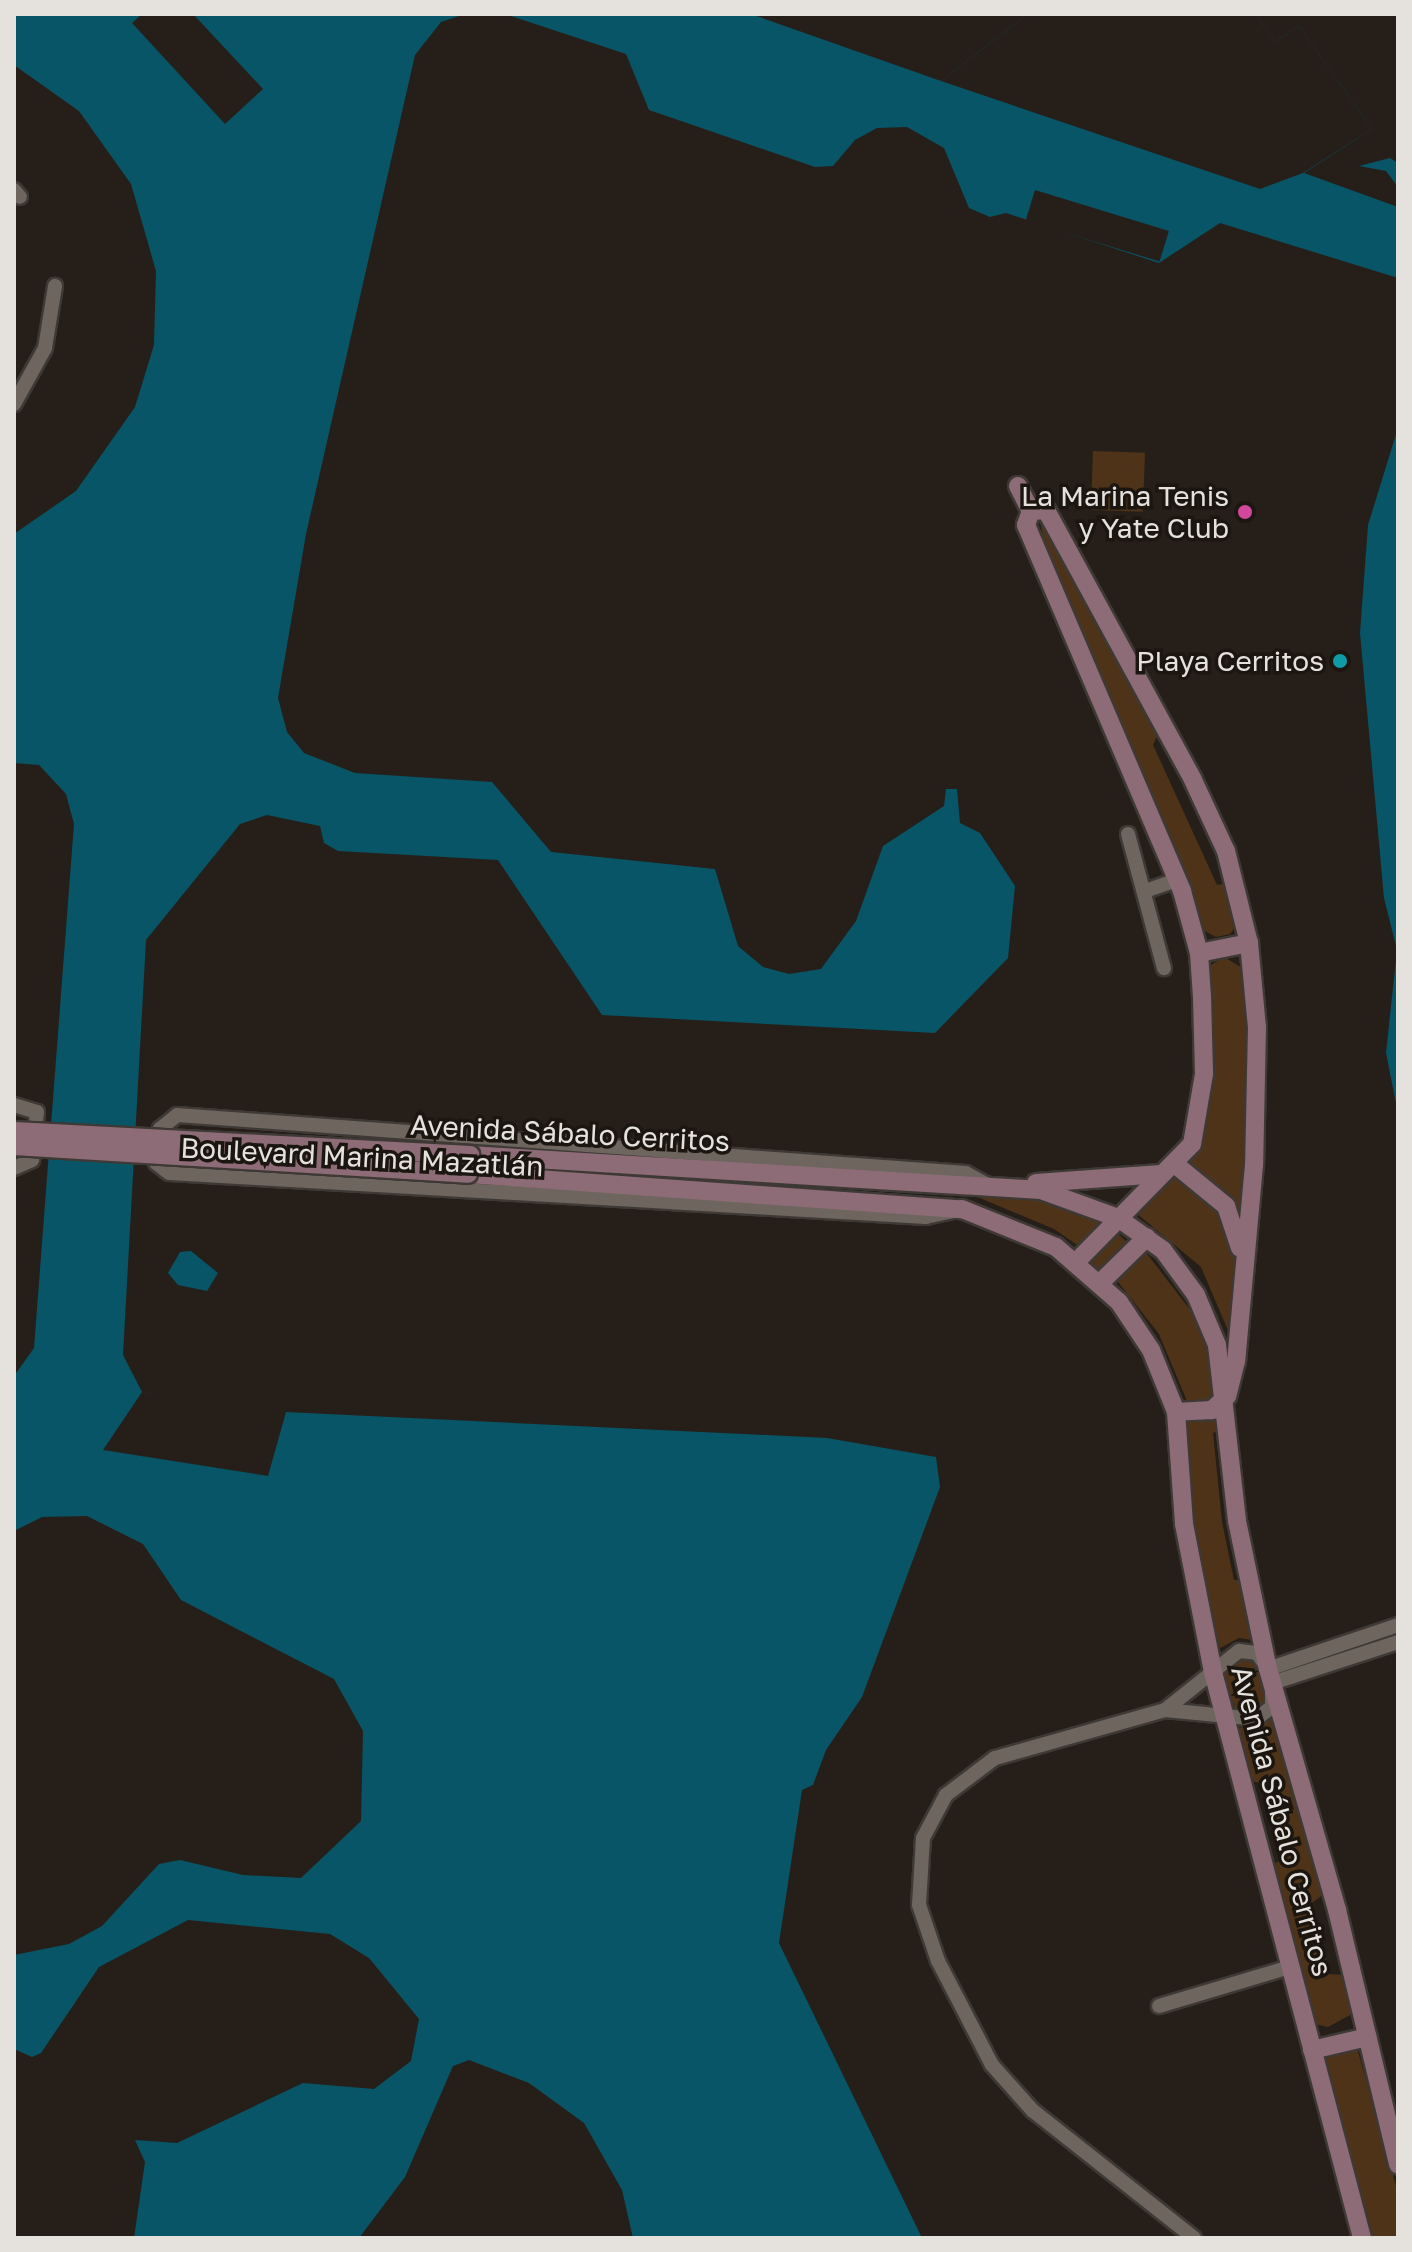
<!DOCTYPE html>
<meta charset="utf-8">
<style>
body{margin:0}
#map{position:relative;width:1412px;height:2252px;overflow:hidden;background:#261f19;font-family:"Golos Text",sans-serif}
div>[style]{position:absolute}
.green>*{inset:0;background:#4e3319;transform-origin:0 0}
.water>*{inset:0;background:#075567}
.pier>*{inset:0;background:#261f19;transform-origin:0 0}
.roads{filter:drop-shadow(2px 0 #3e3935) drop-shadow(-2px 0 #3e3935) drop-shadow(0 2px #3e3935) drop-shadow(0 -2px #3e3935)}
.street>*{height:14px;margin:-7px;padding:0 7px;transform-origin:7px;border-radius:7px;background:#6d655e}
.secondary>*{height:18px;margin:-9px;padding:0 9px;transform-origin:9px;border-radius:9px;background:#8d6c77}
.bridges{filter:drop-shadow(2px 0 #3e3935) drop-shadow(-2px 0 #3e3935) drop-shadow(0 2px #3e3935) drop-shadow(0 -2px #3e3935)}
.secondary-bridge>*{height:18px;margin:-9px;padding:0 9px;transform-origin:9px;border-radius:9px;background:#8d6c77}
.dots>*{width:22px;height:22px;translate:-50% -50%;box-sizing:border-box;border:4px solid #1c1610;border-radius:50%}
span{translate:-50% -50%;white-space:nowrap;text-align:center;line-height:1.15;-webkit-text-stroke:7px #1c1610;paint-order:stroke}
.poi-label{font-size:28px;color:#e5e1dd}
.right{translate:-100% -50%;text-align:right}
.street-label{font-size:28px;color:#e5e1dd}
.frame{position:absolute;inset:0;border:16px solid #e5e1dd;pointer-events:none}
</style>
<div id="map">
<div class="green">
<div style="left:1093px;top:451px;width:52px;height:59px;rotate:2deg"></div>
<div style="clip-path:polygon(1039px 515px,1160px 729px,1153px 745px,1217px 885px,1230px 883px,1237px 925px,1230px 934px,1216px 937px,1201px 929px,1046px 554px)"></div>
<div style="clip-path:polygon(1224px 957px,1244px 969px,1251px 1063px,1242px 1235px,1186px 1166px,1201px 1149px,1206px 968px)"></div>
<div style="clip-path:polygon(1175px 1173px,1230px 1219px,1239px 1281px,1230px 1335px,1201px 1267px,1135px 1212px)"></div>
<div style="clip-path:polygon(961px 1190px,1047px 1196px,1109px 1219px,1083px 1249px,1054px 1229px)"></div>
<div style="clip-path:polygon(1117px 1233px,1127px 1242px,1101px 1271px,1088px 1260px)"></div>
<div style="clip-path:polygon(1144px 1250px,1201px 1324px,1217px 1369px,1217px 1400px,1196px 1407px,1187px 1401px,1159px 1334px,1115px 1278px)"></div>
<div style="clip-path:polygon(1222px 1411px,1220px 1430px,1213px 1433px,1222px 1522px,1234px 1580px,1245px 1580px,1259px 1641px,1239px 1638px,1220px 1648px,1187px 1501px,1185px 1418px,1206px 1422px)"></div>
<div style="clip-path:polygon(1251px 1655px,1268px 1700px,1254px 1716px,1235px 1709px,1223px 1673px,1230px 1658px)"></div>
<div style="clip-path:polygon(1275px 1716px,1324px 1894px,1313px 1902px,1329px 1974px,1343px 1975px,1351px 2007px,1350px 2015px,1328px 2027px,1315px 2024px,1273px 1865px,1283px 1858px,1266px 1784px,1251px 1781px,1239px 1728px)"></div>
<div style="clip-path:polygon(1357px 2048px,1398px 2193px,1398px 2238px,1367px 2238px,1322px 2059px)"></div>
</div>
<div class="water">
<div style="clip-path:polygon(14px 14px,465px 14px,441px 22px,415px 55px,306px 534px,278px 698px,287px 732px,304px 753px,355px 773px,492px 782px,551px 852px,715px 869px,738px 946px,763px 967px,789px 974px,821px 969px,856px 921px,883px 846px,944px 806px,946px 789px,957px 789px,960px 823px,980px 833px,1015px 886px,1008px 958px,935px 1033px,602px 1015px,498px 860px,338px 851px,324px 843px,320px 826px,267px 815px,240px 824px,146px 940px,123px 1355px,142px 1392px,245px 1410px,827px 1438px,936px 1457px,940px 1487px,862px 1697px,826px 1750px,813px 1785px,802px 1790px,779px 1943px,922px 2238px,633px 2238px,622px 2190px,584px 2123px,529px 2083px,469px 2060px,453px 2066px,405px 2177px,359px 2238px,134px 2238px,145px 2162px,135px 2140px,177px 2143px,303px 2083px,374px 2089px,411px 2061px,419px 2019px,369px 1958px,330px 1934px,188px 1920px,99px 1967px,41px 2053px,32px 2057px,14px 2049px,14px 1955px,69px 1944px,102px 1926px,159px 1864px,180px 1860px,243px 1875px,301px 1878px,361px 1821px,363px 1731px,334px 1679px,181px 1600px,143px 1544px,87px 1516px,42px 1517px,14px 1531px,14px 1376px,34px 1348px,74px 824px,66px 794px,39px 765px,14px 763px,14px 534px,76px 491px,135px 407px,154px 345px,156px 271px,131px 184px,79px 111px,14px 65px)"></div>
<div style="clip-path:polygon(505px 14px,751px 14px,941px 81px,1028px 14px,1255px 14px,1275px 41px,1299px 26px,1372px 129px,1304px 173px,1398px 207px,1398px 278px,1220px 223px,1159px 263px,1006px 213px,990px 217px,969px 208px,944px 148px,907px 127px,877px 128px,855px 140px,833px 166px,815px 167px,649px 110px,626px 54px)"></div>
<div style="clip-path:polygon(1390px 158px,1398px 163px,1398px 187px,1386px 171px,1359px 166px)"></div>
<div style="clip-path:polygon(1398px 428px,1398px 1113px,1386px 1053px,1397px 950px,1384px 898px,1360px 633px,1368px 525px)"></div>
<div style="clip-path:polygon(191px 1251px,218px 1273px,207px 1291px,178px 1285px,168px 1273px,180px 1252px)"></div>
</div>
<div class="pier">
<div style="clip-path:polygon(142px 14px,193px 14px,263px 89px,225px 124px,132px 23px)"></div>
<div style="clip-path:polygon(1028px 14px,1255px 14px,1275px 41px,1299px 26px,1372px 129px,1303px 173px,1260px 189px,941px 81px)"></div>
<div style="left:1035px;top:190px;width:140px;height:32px;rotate:17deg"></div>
<div style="clip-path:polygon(142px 1392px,286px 1412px,268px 1476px,103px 1450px)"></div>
</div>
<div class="roads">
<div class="street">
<div style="left:14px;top:190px;width:9px;rotate:49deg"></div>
<div style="left:14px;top:404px;width:64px;rotate:-61deg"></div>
<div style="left:45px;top:348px;width:63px;rotate:-80.8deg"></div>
<div style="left:1128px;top:834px;width:139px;rotate:75deg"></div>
<div style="left:1145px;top:891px;width:34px;rotate:-19deg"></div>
<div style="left:14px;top:1105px;width:24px;rotate:17deg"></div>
<div style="left:37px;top:1112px;width:48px;rotate:95.9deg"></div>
<div style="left:32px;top:1160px;width:20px;rotate:156deg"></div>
<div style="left:958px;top:1210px;width:33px;rotate:168deg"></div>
<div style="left:926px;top:1217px;width:758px;rotate:-176.67deg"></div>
<div style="left:169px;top:1173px;width:16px;rotate:-142deg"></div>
<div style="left:156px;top:1163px;width:15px;rotate:-94deg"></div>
<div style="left:155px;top:1148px;width:20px;rotate:-75deg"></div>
<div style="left:160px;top:1129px;width:22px;rotate:-39deg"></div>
<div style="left:177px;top:1115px;width:791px;rotate:4.2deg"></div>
<div style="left:966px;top:1173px;width:25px;rotate:29deg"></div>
<div style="left:1165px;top:1710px;width:91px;rotate:5.6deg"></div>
<div style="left:1256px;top:1719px;width:20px;rotate:-37deg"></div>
<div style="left:1272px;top:1707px;width:24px;rotate:-90deg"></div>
<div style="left:1272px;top:1683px;width:133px;rotate:-18deg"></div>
<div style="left:1159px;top:2006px;width:137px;rotate:-16.6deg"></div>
<div style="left:1194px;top:2238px;width:205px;rotate:-141.7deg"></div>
<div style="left:1033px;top:2111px;width:62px;rotate:-131.7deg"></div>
<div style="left:992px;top:2065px;width:117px;rotate:-117.4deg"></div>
<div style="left:938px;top:1961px;width:59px;rotate:-108.7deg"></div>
<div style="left:919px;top:1905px;width:67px;rotate:-86.6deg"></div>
<div style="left:923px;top:1838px;width:49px;rotate:-61.9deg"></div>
<div style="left:946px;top:1795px;width:61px;rotate:-37.1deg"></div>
<div style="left:995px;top:1758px;width:177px;rotate:-15.8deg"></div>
<div style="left:1165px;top:1710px;width:95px;rotate:-38.6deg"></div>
<div style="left:1239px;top:1651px;width:18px;rotate:6deg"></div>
<div style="left:1257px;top:1653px;width:19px;rotate:55deg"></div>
<div style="left:1268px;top:1669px;width:137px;rotate:-18.7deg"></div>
</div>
<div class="secondary">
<div style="left:1018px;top:486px;width:28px;rotate:63deg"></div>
<div style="left:1031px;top:511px;width:15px;rotate:-4deg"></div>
<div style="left:1046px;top:510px;width:307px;rotate:61.4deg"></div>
<div style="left:1193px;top:780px;width:78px;rotate:65.1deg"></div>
<div style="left:1226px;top:851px;width:95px;rotate:76deg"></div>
<div style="left:1249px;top:943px;width:84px;rotate:84.6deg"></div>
<div style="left:1257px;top:1027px;width:138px;rotate:91.2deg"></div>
<div style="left:1254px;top:1165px;width:197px;rotate:95.2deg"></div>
<div style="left:1236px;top:1361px;width:36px;rotate:104deg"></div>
<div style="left:1227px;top:1396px;width:21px;rotate:137deg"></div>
<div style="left:1212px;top:1410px;width:36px;rotate:177deg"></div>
<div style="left:1031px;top:511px;width:15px;rotate:110deg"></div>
<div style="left:1026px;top:525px;width:398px;rotate:66.9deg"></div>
<div style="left:1182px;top:891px;width:64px;rotate:74.7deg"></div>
<div style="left:1199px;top:953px;width:44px;rotate:86.1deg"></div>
<div style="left:1202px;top:997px;width:77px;rotate:88.5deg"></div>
<div style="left:1204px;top:1074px;width:71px;rotate:99.7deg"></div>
<div style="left:1192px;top:1144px;width:164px;rotate:134.5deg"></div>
<div style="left:1199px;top:953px;width:51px;rotate:-11.3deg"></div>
<div style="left:470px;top:1155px;width:572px;rotate:3.51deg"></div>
<div style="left:1041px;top:1190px;width:82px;rotate:20deg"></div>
<div style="left:1118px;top:1218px;width:55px;rotate:35.4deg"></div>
<div style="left:1163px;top:1250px;width:56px;rotate:53.7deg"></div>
<div style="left:1196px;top:1295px;width:54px;rotate:67.2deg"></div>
<div style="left:1217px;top:1345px;width:177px;rotate:83.5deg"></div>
<div style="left:1237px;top:1521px;width:151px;rotate:78.2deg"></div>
<div style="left:1268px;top:1669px;width:251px;rotate:74deg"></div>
<div style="left:1337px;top:1910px;width:262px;rotate:76.5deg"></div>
<div style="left:1176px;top:1165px;width:65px;rotate:39.4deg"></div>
<div style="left:1226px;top:1206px;width:44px;rotate:71.6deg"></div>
<div style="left:468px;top:1174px;width:495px;rotate:4.1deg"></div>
<div style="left:962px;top:1209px;width:101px;rotate:22deg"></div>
<div style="left:1056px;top:1247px;width:84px;rotate:41.1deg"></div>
<div style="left:1119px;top:1302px;width:58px;rotate:56.3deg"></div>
<div style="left:1151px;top:1350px;width:67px;rotate:68deg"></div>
<div style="left:1176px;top:1412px;width:112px;rotate:85.9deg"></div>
<div style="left:1184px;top:1524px;width:151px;rotate:78.9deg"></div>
<div style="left:1213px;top:1672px;width:585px;rotate:75.25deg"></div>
<div style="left:1036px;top:1183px;width:125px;rotate:-4.1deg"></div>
<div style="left:1101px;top:1282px;width:64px;rotate:-44.4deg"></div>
<div style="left:1312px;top:2050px;width:57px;rotate:-13.3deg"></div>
</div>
</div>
<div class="bridges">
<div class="secondary-bridge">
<div style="left:14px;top:1131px;width:457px;rotate:3deg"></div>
<div style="left:14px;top:1146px;width:455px;rotate:3.5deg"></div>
</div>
</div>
<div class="dots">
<div style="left:1245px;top:512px;background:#d1479c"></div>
<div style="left:1340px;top:661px;background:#0f9aa8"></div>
</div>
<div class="poi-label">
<span class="right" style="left:1229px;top:512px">La Marina Tenis<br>y Yate Club</span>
<span class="right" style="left:1324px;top:661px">Playa Cerritos</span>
</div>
<div class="street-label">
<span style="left:570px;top:1133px;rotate:3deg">Avenida Sábalo Cerritos</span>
<span style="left:362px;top:1157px;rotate:3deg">Boulevard Marina Mazatlán</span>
<span style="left:1282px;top:1821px;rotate:75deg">Avenida Sábalo Cerritos</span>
</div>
<div class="frame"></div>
</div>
